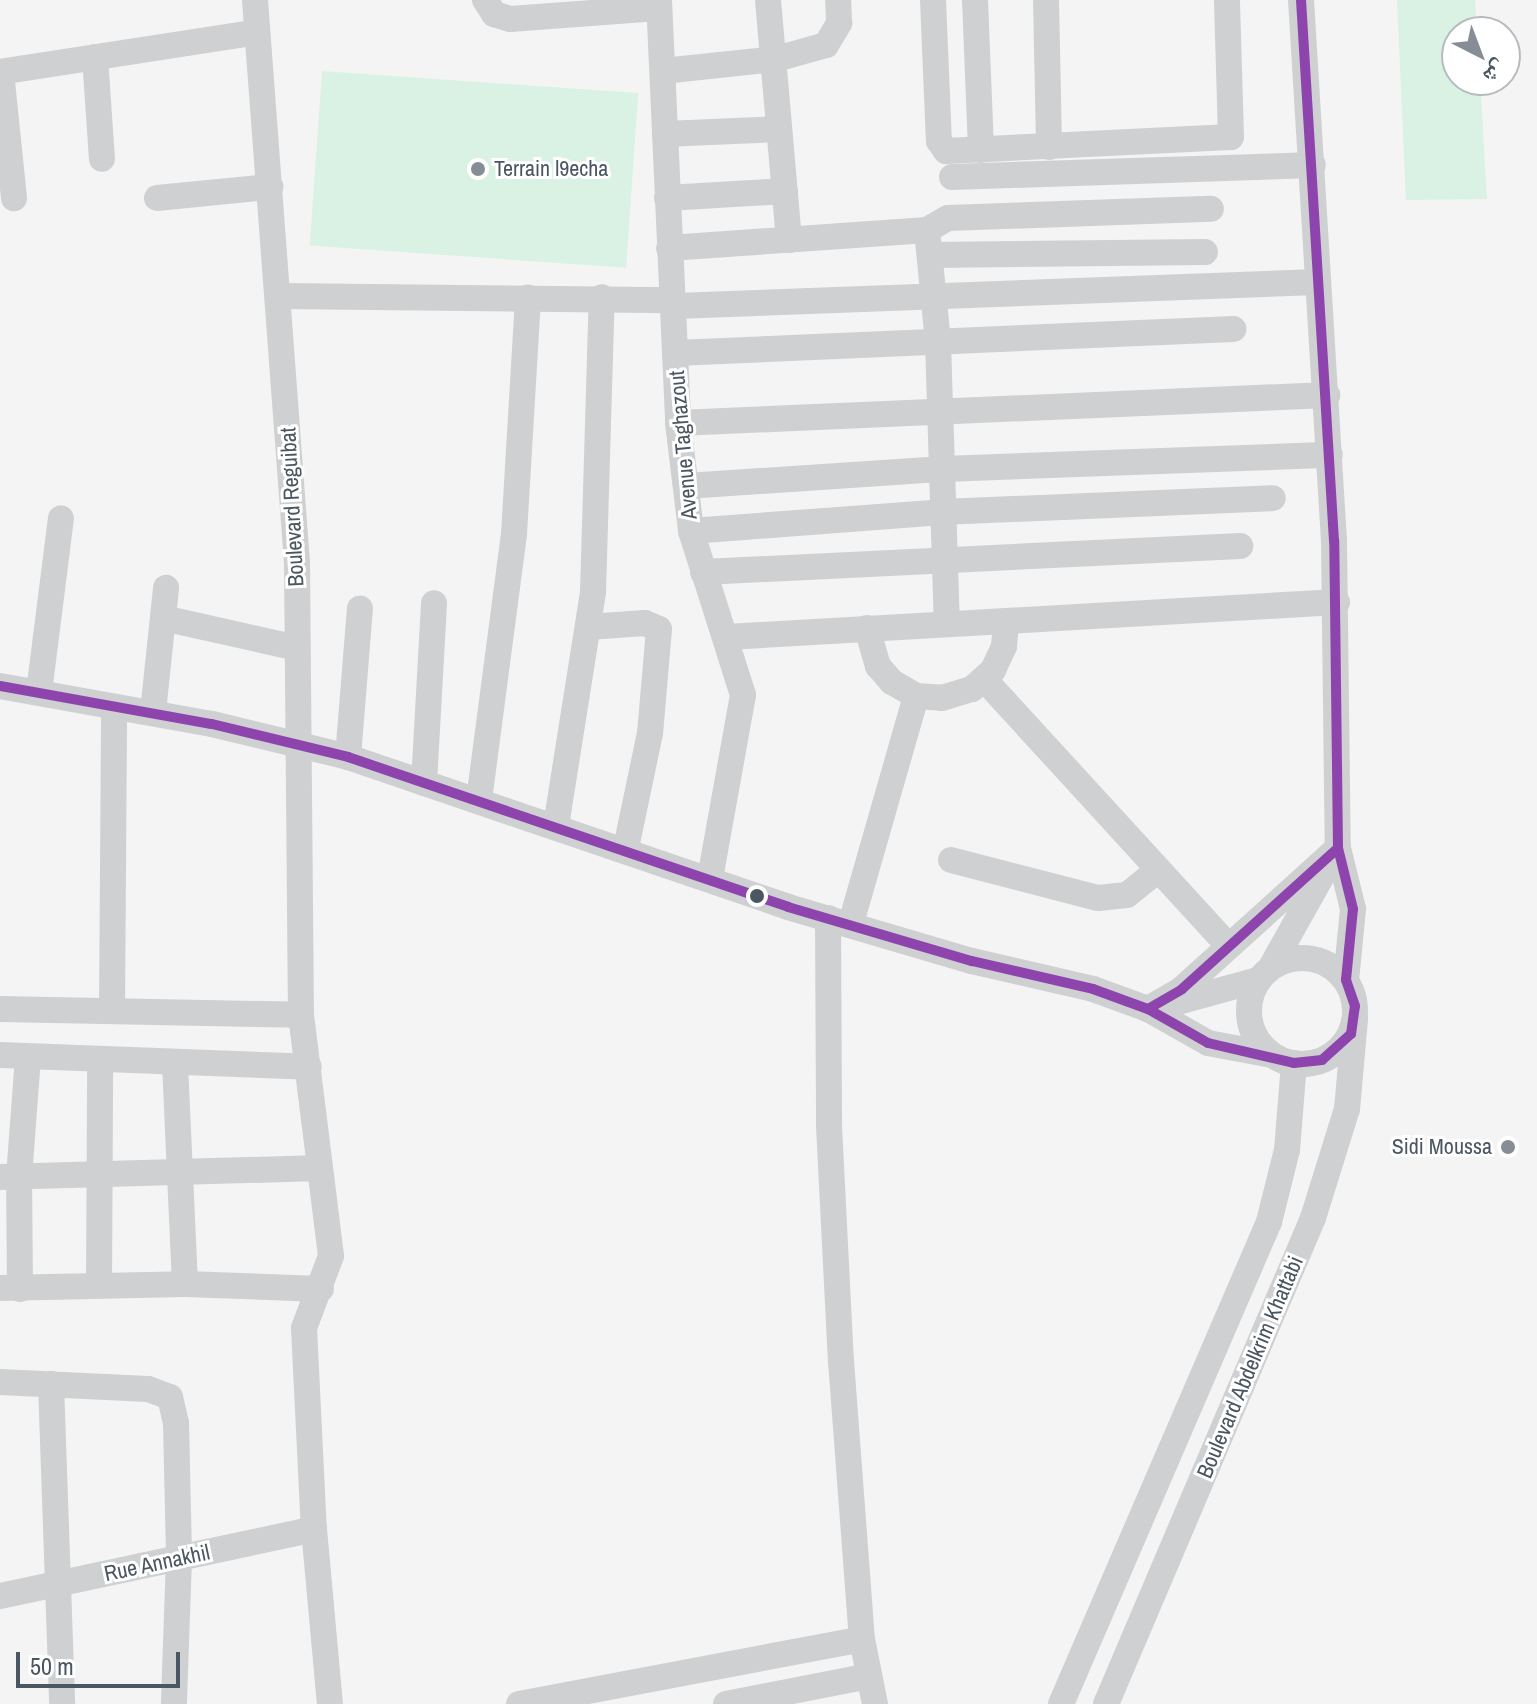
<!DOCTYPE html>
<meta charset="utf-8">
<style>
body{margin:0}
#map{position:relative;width:1537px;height:1704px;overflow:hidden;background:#f4f4f4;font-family:"Archivo Narrow","Noto Naskh Arabic",sans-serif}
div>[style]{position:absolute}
.green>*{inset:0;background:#d9f2e3;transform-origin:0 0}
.minor>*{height:26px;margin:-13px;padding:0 13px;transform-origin:13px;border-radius:13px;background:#ced0d2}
.minor>.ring{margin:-13px;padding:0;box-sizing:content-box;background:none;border:26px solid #ced0d2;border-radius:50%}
.bus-1>*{height:10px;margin:-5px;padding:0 5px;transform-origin:5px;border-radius:5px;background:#8e44ad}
.dots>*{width:22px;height:22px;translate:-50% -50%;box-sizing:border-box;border:4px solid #fff;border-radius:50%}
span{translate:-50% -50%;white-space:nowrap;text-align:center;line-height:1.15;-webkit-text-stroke:6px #fff;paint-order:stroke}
.poi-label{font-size:22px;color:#4a5661}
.left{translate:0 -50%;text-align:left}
.right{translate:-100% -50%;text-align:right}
.street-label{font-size:22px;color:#4a5661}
.north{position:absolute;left:1441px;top:16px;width:80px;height:80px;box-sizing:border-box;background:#fff;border:2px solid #b7bbc0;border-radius:50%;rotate:138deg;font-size:22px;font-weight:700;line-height:32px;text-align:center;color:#4a5661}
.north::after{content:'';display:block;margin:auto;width:28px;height:36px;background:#868d94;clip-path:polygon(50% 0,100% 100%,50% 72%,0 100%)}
.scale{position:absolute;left:16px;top:1652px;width:164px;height:36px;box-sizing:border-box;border:4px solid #4a5661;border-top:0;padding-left:10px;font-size:24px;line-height:28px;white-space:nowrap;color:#4a5661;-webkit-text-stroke:6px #fff;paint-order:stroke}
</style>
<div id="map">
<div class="green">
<div style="clip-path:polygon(1397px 0,1475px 0,1477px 32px,1457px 32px,1457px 80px,1480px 80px,1487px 199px,1406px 200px)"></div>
<div style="left:322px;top:71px;width:317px;height:175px;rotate:4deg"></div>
</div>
<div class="minor">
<div style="left:255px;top:0;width:564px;rotate:85.73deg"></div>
<div style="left:297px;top:562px;width:453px;rotate:89.5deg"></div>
<div style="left:301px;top:1015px;width:243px;rotate:82.9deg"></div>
<div style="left:331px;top:1256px;width:77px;rotate:110.6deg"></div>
<div style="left:304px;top:1328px;width:201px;rotate:87.2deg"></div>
<div style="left:314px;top:1529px;width:176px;rotate:84.8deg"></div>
<div style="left:485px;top:0;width:17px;rotate:57deg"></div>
<div style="left:494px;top:14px;width:17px;rotate:17deg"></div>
<div style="left:510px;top:19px;width:149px;rotate:-4.2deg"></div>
<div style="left:659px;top:0;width:423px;rotate:87.4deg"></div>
<div style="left:678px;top:423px;width:109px;rotate:83.1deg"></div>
<div style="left:691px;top:531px;width:172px;rotate:72.4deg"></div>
<div style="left:743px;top:695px;width:187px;rotate:100.2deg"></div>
<div style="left:768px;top:0;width:241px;rotate:85deg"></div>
<div style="left:933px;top:0;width:141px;rotate:87.6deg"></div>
<div style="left:939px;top:141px;width:12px;rotate:55deg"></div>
<div style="left:946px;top:151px;width:285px;rotate:-2.8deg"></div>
<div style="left:1231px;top:137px;width:137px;rotate:-91.7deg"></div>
<div style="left:975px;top:0;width:150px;rotate:87.7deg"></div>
<div style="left:1046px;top:0;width:147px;rotate:88.8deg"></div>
<div style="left:1301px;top:0;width:542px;rotate:86.51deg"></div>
<div style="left:1334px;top:541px;width:307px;rotate:89.3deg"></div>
<div style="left:1338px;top:848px;width:63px;rotate:76.2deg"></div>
<div style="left:1353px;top:909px;width:71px;rotate:95.6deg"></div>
<div style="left:95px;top:57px;width:102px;rotate:86.1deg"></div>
<div style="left:663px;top:71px;width:114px;rotate:-6.1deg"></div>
<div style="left:776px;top:59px;width:52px;rotate:-15.6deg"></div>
<div style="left:826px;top:45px;width:26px;rotate:-59deg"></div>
<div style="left:839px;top:23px;width:23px;rotate:-92deg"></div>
<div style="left:0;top:72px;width:260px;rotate:-8.8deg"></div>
<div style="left:1px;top:72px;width:127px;rotate:84.1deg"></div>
<div style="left:665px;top:134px;width:114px;rotate:-2.5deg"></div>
<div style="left:952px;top:177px;width:361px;rotate:-1.9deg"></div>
<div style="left:157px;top:198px;width:114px;rotate:-5.6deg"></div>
<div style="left:667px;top:198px;width:118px;rotate:-3.4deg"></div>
<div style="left:927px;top:230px;width:113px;rotate:84.4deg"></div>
<div style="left:938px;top:342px;width:281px;rotate:88.2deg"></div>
<div style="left:669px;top:248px;width:259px;rotate:-4deg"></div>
<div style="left:927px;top:230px;width:24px;rotate:-30deg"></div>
<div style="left:948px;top:218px;width:263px;rotate:-2deg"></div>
<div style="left:930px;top:255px;width:275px;rotate:-0.6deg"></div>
<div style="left:279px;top:296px;width:395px;rotate:0.6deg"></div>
<div style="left:675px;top:306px;width:643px;rotate:-2.14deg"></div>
<div style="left:675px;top:353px;width:559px;rotate:-2.46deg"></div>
<div style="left:678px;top:423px;width:650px;rotate:-2.47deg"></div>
<div style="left:686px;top:486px;width:258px;rotate:-3.8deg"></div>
<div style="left:943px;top:469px;width:387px;rotate:-2.1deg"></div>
<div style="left:691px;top:531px;width:252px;rotate:-4.3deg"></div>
<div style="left:942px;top:512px;width:331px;rotate:-2.4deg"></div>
<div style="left:703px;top:572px;width:538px;rotate:-2.77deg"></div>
<div style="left:163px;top:618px;width:137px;rotate:12.6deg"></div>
<div style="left:588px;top:627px;width:57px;rotate:-4deg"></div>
<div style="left:645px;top:623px;width:15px;rotate:23deg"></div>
<div style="left:659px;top:629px;width:104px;rotate:94.9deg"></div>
<div style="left:650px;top:733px;width:117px;rotate:101.8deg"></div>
<div style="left:867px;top:628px;width:40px;rotate:74deg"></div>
<div style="left:878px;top:666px;width:21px;rotate:49deg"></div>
<div style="left:892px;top:682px;width:28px;rotate:30deg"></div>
<div style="left:916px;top:696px;width:26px;rotate:4deg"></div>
<div style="left:942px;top:698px;width:31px;rotate:-17deg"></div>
<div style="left:972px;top:689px;width:28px;rotate:-42deg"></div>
<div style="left:993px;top:670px;width:26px;rotate:-65deg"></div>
<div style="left:1004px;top:646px;width:25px;rotate:-85deg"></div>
<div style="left:727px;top:637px;width:611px;rotate:-3.28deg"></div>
<div style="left:984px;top:679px;width:360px;rotate:47.5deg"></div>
<div style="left:0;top:686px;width:215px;rotate:10.2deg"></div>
<div style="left:212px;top:724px;width:140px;rotate:13.6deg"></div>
<div style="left:348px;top:757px;width:465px;rotate:18.8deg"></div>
<div style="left:788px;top:907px;width:192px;rotate:16.4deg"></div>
<div style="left:972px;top:961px;width:124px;rotate:13deg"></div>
<div style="left:1093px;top:989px;width:59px;rotate:20deg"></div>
<div style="left:1148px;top:1009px;width:69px;rotate:29.5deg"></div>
<div style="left:1208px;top:1043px;width:65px;rotate:10.6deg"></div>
<div style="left:39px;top:692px;width:175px;rotate:-82.8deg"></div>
<div style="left:153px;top:712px;width:125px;rotate:-84deg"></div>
<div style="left:348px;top:757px;width:149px;rotate:-85.4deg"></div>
<div style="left:424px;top:783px;width:180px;rotate:-86.8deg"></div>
<div style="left:479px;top:800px;width:268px;rotate:-82.5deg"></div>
<div style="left:514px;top:534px;width:237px;rotate:-86.6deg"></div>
<div style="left:556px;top:826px;width:237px;rotate:-81deg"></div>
<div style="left:593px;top:592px;width:295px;rotate:-88.3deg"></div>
<div style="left:951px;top:860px;width:152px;rotate:14.5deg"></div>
<div style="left:1098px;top:898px;width:29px;rotate:-6deg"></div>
<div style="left:1127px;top:895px;width:40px;rotate:-39deg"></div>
<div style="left:828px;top:918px;width:208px;rotate:89.7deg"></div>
<div style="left:829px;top:1126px;width:235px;rotate:87.1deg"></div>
<div style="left:841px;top:1361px;width:279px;rotate:85.7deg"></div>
<div style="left:862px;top:1639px;width:66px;rotate:78.7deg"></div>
<div style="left:851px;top:923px;width:236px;rotate:-74deg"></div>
<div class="ring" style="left:1249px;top:958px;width:80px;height:80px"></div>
<div style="left:1271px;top:967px;width:117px;rotate:-60.8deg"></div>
<div style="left:1167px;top:1005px;width:94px;rotate:-15.4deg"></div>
<div style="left:0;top:1009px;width:301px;rotate:1.1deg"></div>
<div style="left:1148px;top:1009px;width:39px;rotate:-30deg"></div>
<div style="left:1182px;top:989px;width:210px;rotate:-42.1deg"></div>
<div style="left:112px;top:1011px;width:304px;rotate:-89.6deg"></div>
<div style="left:0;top:1055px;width:309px;rotate:2.2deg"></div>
<div style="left:175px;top:1064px;width:220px;rotate:87.4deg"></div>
<div style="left:0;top:1177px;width:320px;rotate:-1.6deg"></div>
<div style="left:99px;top:1285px;width:224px;rotate:-89.7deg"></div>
<div style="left:0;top:1288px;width:185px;rotate:-1.2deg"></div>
<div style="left:185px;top:1284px;width:136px;rotate:2.1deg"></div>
<div style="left:20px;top:1289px;width:112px;rotate:-90.5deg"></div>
<div style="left:19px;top:1177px;width:120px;rotate:-85.7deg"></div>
<div style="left:0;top:1382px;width:148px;rotate:2.7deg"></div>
<div style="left:148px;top:1389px;width:23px;rotate:20deg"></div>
<div style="left:170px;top:1397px;width:27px;rotate:77deg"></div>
<div style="left:176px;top:1423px;width:135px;rotate:88.7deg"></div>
<div style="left:179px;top:1558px;width:146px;rotate:92deg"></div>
<div style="left:51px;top:1384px;width:320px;rotate:88deg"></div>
<div style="left:0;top:1596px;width:321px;rotate:-12deg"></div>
<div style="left:519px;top:1704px;width:349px;rotate:-10.7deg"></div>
<div style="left:726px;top:1704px;width:146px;rotate:-11.1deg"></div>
<div style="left:1061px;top:1704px;width:525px;rotate:-66.66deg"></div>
<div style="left:1269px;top:1222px;width:74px;rotate:-76deg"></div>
<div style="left:1287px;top:1150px;width:87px;rotate:-85.4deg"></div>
<div style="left:1106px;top:1704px;width:528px;rotate:-66.93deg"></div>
<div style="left:1313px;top:1218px;width:114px;rotate:-72.7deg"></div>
<div style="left:1347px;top:1109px;width:90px;rotate:-84.9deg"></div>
</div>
<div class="bus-1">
<div style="left:0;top:686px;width:215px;rotate:10.2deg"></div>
<div style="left:212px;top:724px;width:140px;rotate:13.6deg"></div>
<div style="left:348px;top:757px;width:465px;rotate:18.8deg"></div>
<div style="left:788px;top:907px;width:192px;rotate:16.4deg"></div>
<div style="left:972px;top:961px;width:124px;rotate:13deg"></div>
<div style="left:1093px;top:989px;width:59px;rotate:20deg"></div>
<div style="left:1148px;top:1009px;width:69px;rotate:29.5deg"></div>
<div style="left:1208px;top:1043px;width:88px;rotate:13.1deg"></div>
<div style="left:1294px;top:1063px;width:28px;rotate:-6deg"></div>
<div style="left:1322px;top:1060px;width:39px;rotate:-42deg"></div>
<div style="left:1351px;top:1034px;width:28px;rotate:-82deg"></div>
<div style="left:1355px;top:1006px;width:28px;rotate:-109deg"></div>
<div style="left:1346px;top:980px;width:71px;rotate:-84.4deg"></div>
<div style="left:1353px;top:909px;width:63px;rotate:-103.8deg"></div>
<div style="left:1338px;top:848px;width:307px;rotate:-90.7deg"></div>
<div style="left:1334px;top:541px;width:542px;rotate:-93.49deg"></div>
<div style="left:1148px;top:1009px;width:39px;rotate:-30deg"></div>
<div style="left:1182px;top:989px;width:210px;rotate:-42.1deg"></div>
</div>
<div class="dots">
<div style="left:478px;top:169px;background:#868d94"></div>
<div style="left:757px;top:896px;background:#4a5661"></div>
<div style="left:1508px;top:1147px;background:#868d94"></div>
</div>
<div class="poi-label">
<span class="left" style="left:494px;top:169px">Terrain l9echa</span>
<span class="right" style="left:1492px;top:1147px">Sidi Moussa</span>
</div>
<div class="street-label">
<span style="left:683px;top:445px;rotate:-95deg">Avenue Taghazout</span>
<span style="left:292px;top:507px;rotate:-93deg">Boulevard Reguibat</span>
<span style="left:1250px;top:1367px;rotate:-67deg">Boulevard Abdelkrim Khattabi</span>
<span style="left:157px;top:1563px;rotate:-12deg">Rue Annakhil</span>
</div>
<div class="north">ش</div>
<div class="scale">50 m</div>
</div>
